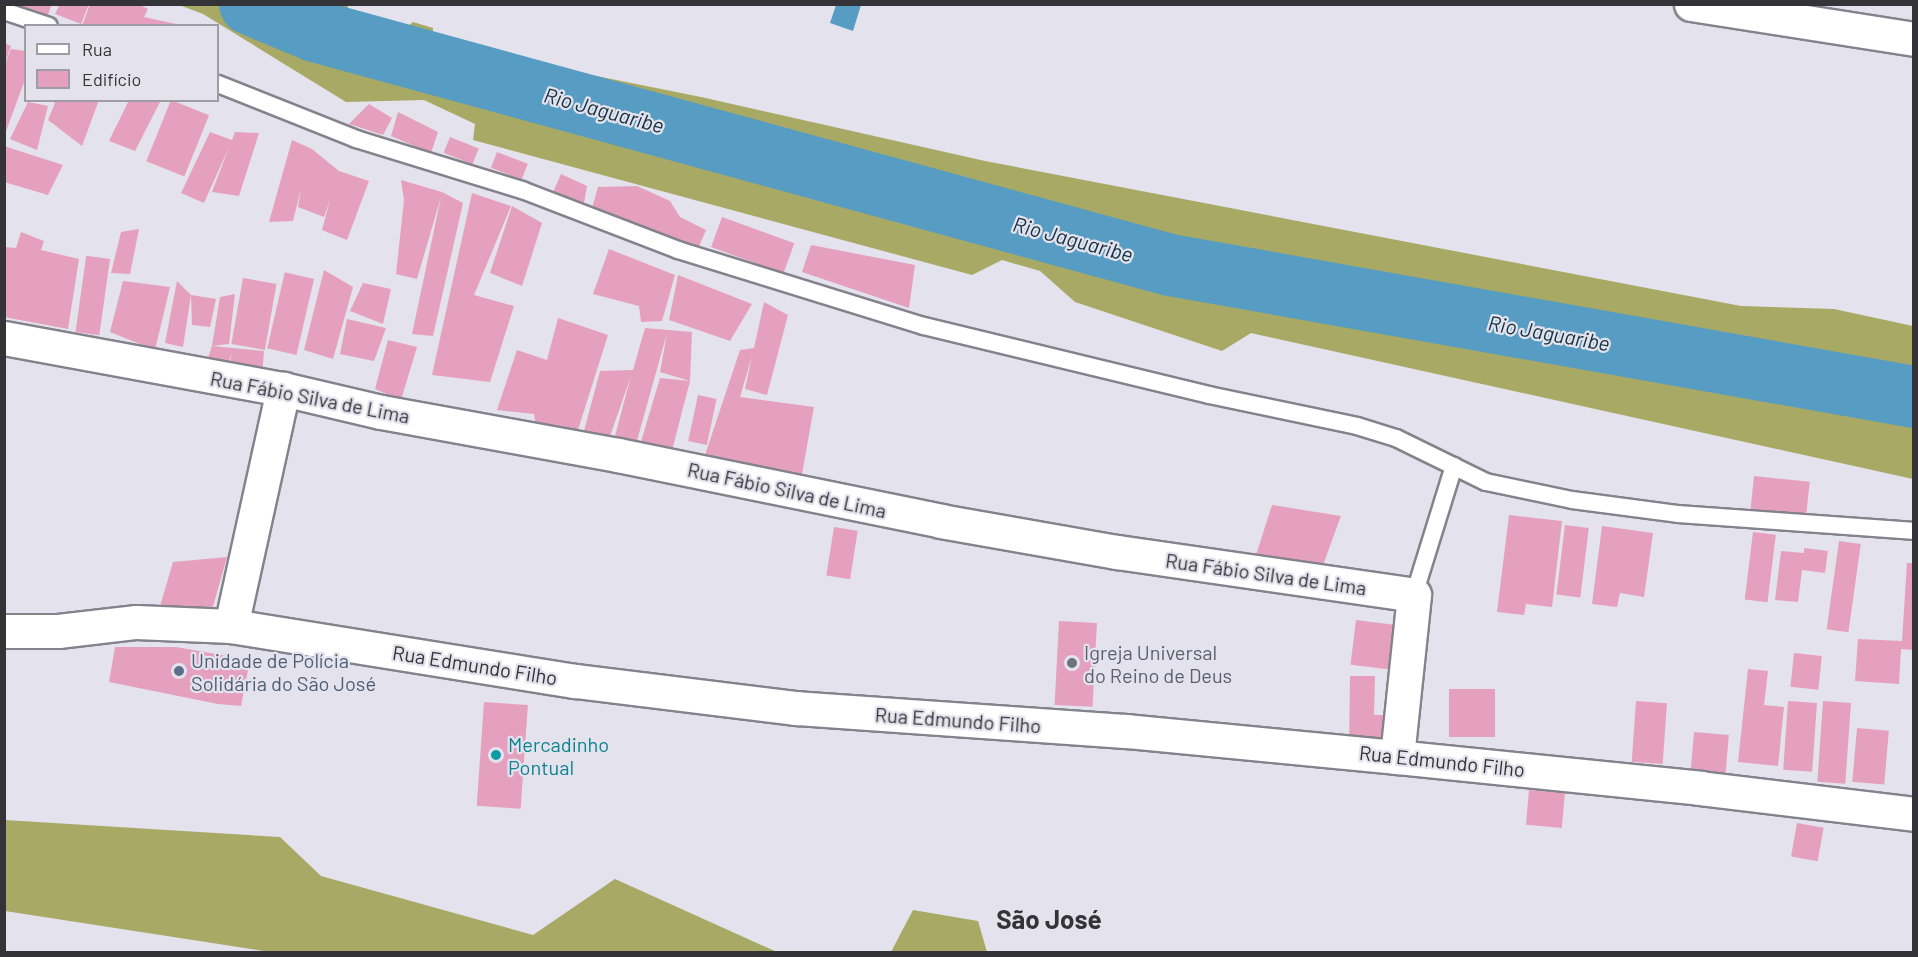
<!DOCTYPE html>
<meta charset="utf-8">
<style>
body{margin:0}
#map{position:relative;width:1918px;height:957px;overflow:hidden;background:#e4e2ed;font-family:Barlow,sans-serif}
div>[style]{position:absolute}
.forest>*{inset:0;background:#a7a965}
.water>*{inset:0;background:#579dc3}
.river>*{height:62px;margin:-31px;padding:0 31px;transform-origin:31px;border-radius:31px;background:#579dc3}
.building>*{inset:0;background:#e5a0c0;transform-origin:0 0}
.roads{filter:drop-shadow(2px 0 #84828c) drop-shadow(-2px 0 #84828c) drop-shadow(0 2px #84828c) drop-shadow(0 -2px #84828c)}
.lane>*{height:16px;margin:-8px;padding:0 8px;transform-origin:8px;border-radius:8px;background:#fff}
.street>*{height:33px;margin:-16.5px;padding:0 16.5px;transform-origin:16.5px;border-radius:16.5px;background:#fff}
.dots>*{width:16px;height:16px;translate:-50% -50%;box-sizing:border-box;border:3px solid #e4e2ed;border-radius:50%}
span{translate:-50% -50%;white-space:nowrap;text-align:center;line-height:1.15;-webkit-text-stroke:4.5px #e4e2ed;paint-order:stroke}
.street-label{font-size:20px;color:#343337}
.worship-label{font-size:20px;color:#5b616d}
.left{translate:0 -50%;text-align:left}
.service-label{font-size:20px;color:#4e5e75}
.culture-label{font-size:20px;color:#0d838f}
.water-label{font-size:21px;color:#113242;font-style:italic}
.district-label{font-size:26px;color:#343337;font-weight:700}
.frame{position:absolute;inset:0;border:6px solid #343337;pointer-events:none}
.legend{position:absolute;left:24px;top:24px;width:195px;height:78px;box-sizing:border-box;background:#e4e2ed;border:2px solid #9e9ca4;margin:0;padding:8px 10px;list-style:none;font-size:18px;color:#343337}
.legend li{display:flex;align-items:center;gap:12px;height:30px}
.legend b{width:30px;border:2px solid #9e9ca4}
</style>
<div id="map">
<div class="forest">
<div style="clip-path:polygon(179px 5px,348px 5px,347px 19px,390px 41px,413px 22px,433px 28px,432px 41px,467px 50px,701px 97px,985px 161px,1741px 306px,1834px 309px,1913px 326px,1913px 479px,1251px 333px,1222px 351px,1075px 302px,1040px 271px,1002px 260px,972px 275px,473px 140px,475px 124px,424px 100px,346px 102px,203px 14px)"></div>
<div style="clip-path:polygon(5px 820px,280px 837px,321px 876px,533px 935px,615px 879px,777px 952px,270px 952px,5px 911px)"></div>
<div style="clip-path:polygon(913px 910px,978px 921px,987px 952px,891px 952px)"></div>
</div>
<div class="water">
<div style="clip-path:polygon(836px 5px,861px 5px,853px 31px,830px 23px)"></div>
</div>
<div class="river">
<div style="left:250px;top:4px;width:70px;rotate:22.6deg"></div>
<div style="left:315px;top:31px;width:886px;rotate:15.31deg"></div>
<div style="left:1170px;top:265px;width:756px;rotate:10.06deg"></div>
</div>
<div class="building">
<div style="clip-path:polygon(22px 4px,52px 4px,46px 20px,20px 10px)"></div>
<div style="clip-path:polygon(60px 4px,89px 4px,81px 24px,55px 14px)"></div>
<div style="clip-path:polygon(90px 4px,138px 4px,148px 9px,144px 17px,185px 26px,82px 26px)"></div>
<div style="clip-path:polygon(4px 43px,11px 46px,5px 63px,4px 62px)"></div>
<div style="clip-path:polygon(11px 49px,26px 51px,26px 77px,5px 134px,4px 66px)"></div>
<div style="clip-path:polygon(50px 100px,99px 100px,82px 146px,48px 120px,55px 103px)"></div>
<div style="clip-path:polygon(129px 100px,161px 100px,135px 151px,109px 141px)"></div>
<div style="left:171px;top:100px;width:41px;height:66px;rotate:22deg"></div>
<div style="clip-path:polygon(28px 102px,48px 106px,37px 150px,10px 139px)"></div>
<div style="clip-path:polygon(369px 104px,392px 118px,383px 135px,349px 124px)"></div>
<div style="clip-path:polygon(398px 112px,438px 132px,431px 153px,391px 136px)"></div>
<div style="clip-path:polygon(210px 132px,232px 140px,235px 132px,259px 133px,239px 196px,212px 192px,229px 147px,204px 203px,181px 193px)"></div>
<div style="left:450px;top:137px;width:31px;height:17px;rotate:22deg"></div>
<div style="clip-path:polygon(292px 140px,312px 149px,339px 171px,369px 181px,347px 240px,322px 230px,330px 200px,324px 217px,298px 207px,301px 189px,293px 221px,269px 222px)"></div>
<div style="clip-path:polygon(4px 146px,63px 165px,48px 195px,4px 182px)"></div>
<div style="left:497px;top:152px;width:33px;height:17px;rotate:21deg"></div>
<div style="clip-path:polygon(561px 174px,587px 186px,583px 209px,551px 197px)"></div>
<div style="clip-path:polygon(401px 180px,442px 192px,463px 203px,433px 336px,412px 334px,441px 197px,417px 279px,396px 274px,404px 200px)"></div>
<div style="clip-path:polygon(637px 186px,670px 201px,680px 217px,706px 230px,698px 249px,592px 208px,598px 187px)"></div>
<div style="clip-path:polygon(472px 193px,511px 206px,474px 295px,514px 306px,490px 382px,432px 375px)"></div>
<div style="clip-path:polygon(512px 206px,542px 223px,522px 286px,490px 273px)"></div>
<div style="left:722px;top:217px;width:77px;height:32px;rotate:20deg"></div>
<div style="clip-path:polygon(139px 229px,130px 274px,111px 273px,121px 232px)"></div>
<div style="clip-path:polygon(21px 232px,44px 241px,41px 250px,79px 259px,68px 329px,4px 317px,4px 247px,16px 248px)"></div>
<div style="clip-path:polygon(811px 245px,915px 265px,909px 308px,802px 272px)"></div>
<div style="clip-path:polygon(609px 249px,675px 275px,662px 321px,641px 322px,639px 306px,593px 294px)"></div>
<div style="left:110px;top:259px;width:77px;height:24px;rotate:98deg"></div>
<div style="clip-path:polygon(324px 270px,353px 287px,333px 359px,304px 350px)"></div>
<div style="clip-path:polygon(678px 275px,752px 304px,730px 341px,669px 320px)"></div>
<div style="left:243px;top:278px;width:34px;height:67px;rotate:10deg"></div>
<div style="left:314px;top:279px;width:78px;height:30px;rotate:103deg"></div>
<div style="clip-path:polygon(123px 281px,170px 287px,155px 350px,110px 332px)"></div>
<div style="clip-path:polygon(177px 281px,191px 295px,183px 347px,165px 343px)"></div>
<div style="clip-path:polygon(363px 283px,391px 289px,383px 324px,350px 311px)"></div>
<div style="clip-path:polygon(235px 294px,229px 344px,212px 346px,264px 351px,262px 376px,228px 369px,232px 353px,224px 373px,205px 367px,212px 346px,220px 297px)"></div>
<div style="clip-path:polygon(191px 295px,216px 299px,210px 327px,192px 325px)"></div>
<div style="clip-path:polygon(764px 302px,788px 315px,767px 395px,745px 389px,752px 356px,740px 397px,814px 407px,800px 485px,700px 470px,740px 350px,754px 348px)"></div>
<div style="clip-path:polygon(558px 318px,608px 335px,577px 433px,536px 426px,534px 414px,497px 410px,517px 350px,547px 360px)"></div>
<div style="clip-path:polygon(347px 319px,386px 328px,374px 361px,340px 354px)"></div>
<div style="clip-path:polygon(645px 328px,692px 332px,690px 381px,669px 462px,637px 455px,660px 378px,690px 381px,660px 372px,667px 333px,633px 455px,611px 451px,631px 376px,609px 439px,584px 431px,600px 371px,633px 370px)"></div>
<div style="clip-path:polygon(388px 340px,417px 347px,401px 400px,375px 389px)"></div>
<div style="left:698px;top:395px;width:19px;height:47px;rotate:12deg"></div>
<div style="left:1754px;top:476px;width:56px;height:39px;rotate:6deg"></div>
<div style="clip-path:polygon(1272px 505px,1341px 516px,1319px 576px,1256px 555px)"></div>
<div style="clip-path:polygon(1509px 515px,1562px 521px,1552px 607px,1526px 604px,1524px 615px,1497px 612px)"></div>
<div style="left:1565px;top:525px;width:24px;height:70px;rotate:7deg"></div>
<div style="clip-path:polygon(1602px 526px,1653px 533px,1644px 597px,1620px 593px,1617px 607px,1592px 604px)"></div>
<div style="left:834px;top:527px;width:24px;height:49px;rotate:9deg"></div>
<div style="left:1753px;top:532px;width:23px;height:68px;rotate:7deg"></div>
<div style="left:1839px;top:541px;width:22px;height:89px;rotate:8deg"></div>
<div style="clip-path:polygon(1804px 548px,1828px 551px,1825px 573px,1802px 570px,1798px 602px,1775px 600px,1781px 551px,1804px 553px)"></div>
<div style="clip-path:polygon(227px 557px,210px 617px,158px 613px,173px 562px)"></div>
<div style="clip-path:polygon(1907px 563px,1914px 563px,1914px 650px,1901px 649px,1899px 684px,1855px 681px,1858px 639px,1902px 641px)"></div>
<div style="left:1356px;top:620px;width:38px;height:45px;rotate:7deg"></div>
<div style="left:1059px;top:621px;width:38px;height:84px;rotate:3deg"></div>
<div style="clip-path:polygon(115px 647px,176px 647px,250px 660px,241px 706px,218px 704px,109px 682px)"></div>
<div style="left:1794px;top:653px;width:28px;height:34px;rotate:6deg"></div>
<div style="clip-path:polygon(1748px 669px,1768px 671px,1764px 705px,1784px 707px,1778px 766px,1738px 762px)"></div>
<div style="clip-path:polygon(1350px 676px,1375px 676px,1374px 715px,1392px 715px,1391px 750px,1349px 750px)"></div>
<div style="left:1449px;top:689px;width:46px;height:48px"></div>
<div style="left:1636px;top:701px;width:31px;height:61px;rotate:4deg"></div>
<div style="left:1788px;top:701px;width:29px;height:69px;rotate:4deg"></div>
<div style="left:1823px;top:701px;width:28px;height:81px;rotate:4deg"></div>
<div style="left:484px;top:702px;width:44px;height:104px;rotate:4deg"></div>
<div style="left:1857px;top:728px;width:32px;height:54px;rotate:5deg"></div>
<div style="left:1694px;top:732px;width:35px;height:38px;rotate:5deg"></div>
<div style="left:1529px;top:790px;width:36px;height:35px;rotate:5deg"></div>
<div style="left:1797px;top:823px;width:27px;height:34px;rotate:10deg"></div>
</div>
<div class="roads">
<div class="lane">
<div style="left:4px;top:11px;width:47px;rotate:18.4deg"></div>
<div style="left:218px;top:84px;width:149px;rotate:21.7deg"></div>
<div style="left:356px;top:139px;width:174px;rotate:17.1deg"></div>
<div style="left:522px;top:190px;width:167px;rotate:21deg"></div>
<div style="left:678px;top:250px;width:257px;rotate:17.2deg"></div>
<div style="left:924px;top:326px;width:293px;rotate:13.6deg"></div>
<div style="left:1209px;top:395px;width:151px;rotate:11.8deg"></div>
<div style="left:1357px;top:426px;width:41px;rotate:17.1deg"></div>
<div style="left:1396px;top:438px;width:100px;rotate:26.1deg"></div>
<div style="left:1486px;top:482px;width:88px;rotate:11.8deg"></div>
<div style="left:1572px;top:500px;width:108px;rotate:7.5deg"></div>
<div style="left:1679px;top:514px;width:236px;rotate:4.1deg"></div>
<div style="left:1414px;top:595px;width:135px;rotate:-72.8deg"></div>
</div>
<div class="street">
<div style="left:1691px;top:4px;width:226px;rotate:8.9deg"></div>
<div style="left:4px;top:338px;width:284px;rotate:10.4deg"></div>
<div style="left:283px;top:389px;width:101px;rotate:13.2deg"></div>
<div style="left:381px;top:412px;width:241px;rotate:10.3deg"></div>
<div style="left:618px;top:455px;width:330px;rotate:11.5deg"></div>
<div style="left:941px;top:521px;width:179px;rotate:10deg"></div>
<div style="left:1117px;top:552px;width:300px;rotate:8.2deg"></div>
<div style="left:1414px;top:595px;width:163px;rotate:96deg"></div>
<div style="left:231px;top:626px;width:243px;rotate:-77.6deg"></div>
<div style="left:4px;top:631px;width:54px"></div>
<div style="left:58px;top:631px;width:79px;rotate:-6.6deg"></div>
<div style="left:136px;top:622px;width:95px;rotate:2.4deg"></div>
<div style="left:231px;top:626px;width:348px;rotate:9.1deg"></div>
<div style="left:575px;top:681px;width:223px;rotate:7deg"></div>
<div style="left:796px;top:708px;width:331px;rotate:4deg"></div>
<div style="left:1126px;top:731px;width:272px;rotate:5.5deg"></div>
<div style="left:1397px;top:757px;width:305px;rotate:5.8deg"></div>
<div style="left:1700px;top:788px;width:216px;rotate:6.9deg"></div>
</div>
</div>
<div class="dots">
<div style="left:1072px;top:663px;background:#6b7280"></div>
<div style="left:179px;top:671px;background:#5c6f8a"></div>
<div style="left:496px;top:755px;background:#0f9aa8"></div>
</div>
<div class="street-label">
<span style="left:310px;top:397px;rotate:11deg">Rua Fábio Silva de Lima</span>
<span style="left:787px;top:490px;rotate:12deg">Rua Fábio Silva de Lima</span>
<span style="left:1266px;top:574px;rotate:8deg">Rua Fábio Silva de Lima</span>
<span style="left:475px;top:665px;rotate:9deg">Rua Edmundo Filho</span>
<span style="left:958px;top:720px;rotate:4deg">Rua Edmundo Filho</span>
<span style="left:1442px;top:761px;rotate:6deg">Rua Edmundo Filho</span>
</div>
<div class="worship-label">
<span class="left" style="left:1084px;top:664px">Igreja Universal<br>do Reino de Deus</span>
</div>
<div class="service-label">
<span class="left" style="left:191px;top:672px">Unidade de Polícia<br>Solidária do São José</span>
</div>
<div class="culture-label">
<span class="left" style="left:508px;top:756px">Mercadinho<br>Pontual</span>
</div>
<div class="water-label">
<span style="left:604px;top:110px;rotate:15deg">Rio Jaguaribe</span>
<span style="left:1073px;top:239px;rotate:15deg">Rio Jaguaribe</span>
<span style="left:1549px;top:333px;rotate:10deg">Rio Jaguaribe</span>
</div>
<div class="district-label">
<span style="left:1049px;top:919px">São José</span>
</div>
<div class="frame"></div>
<ul class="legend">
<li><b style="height:8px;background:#fff"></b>Rua</li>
<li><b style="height:16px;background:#e5a0c0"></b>Edifício</li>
</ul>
</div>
